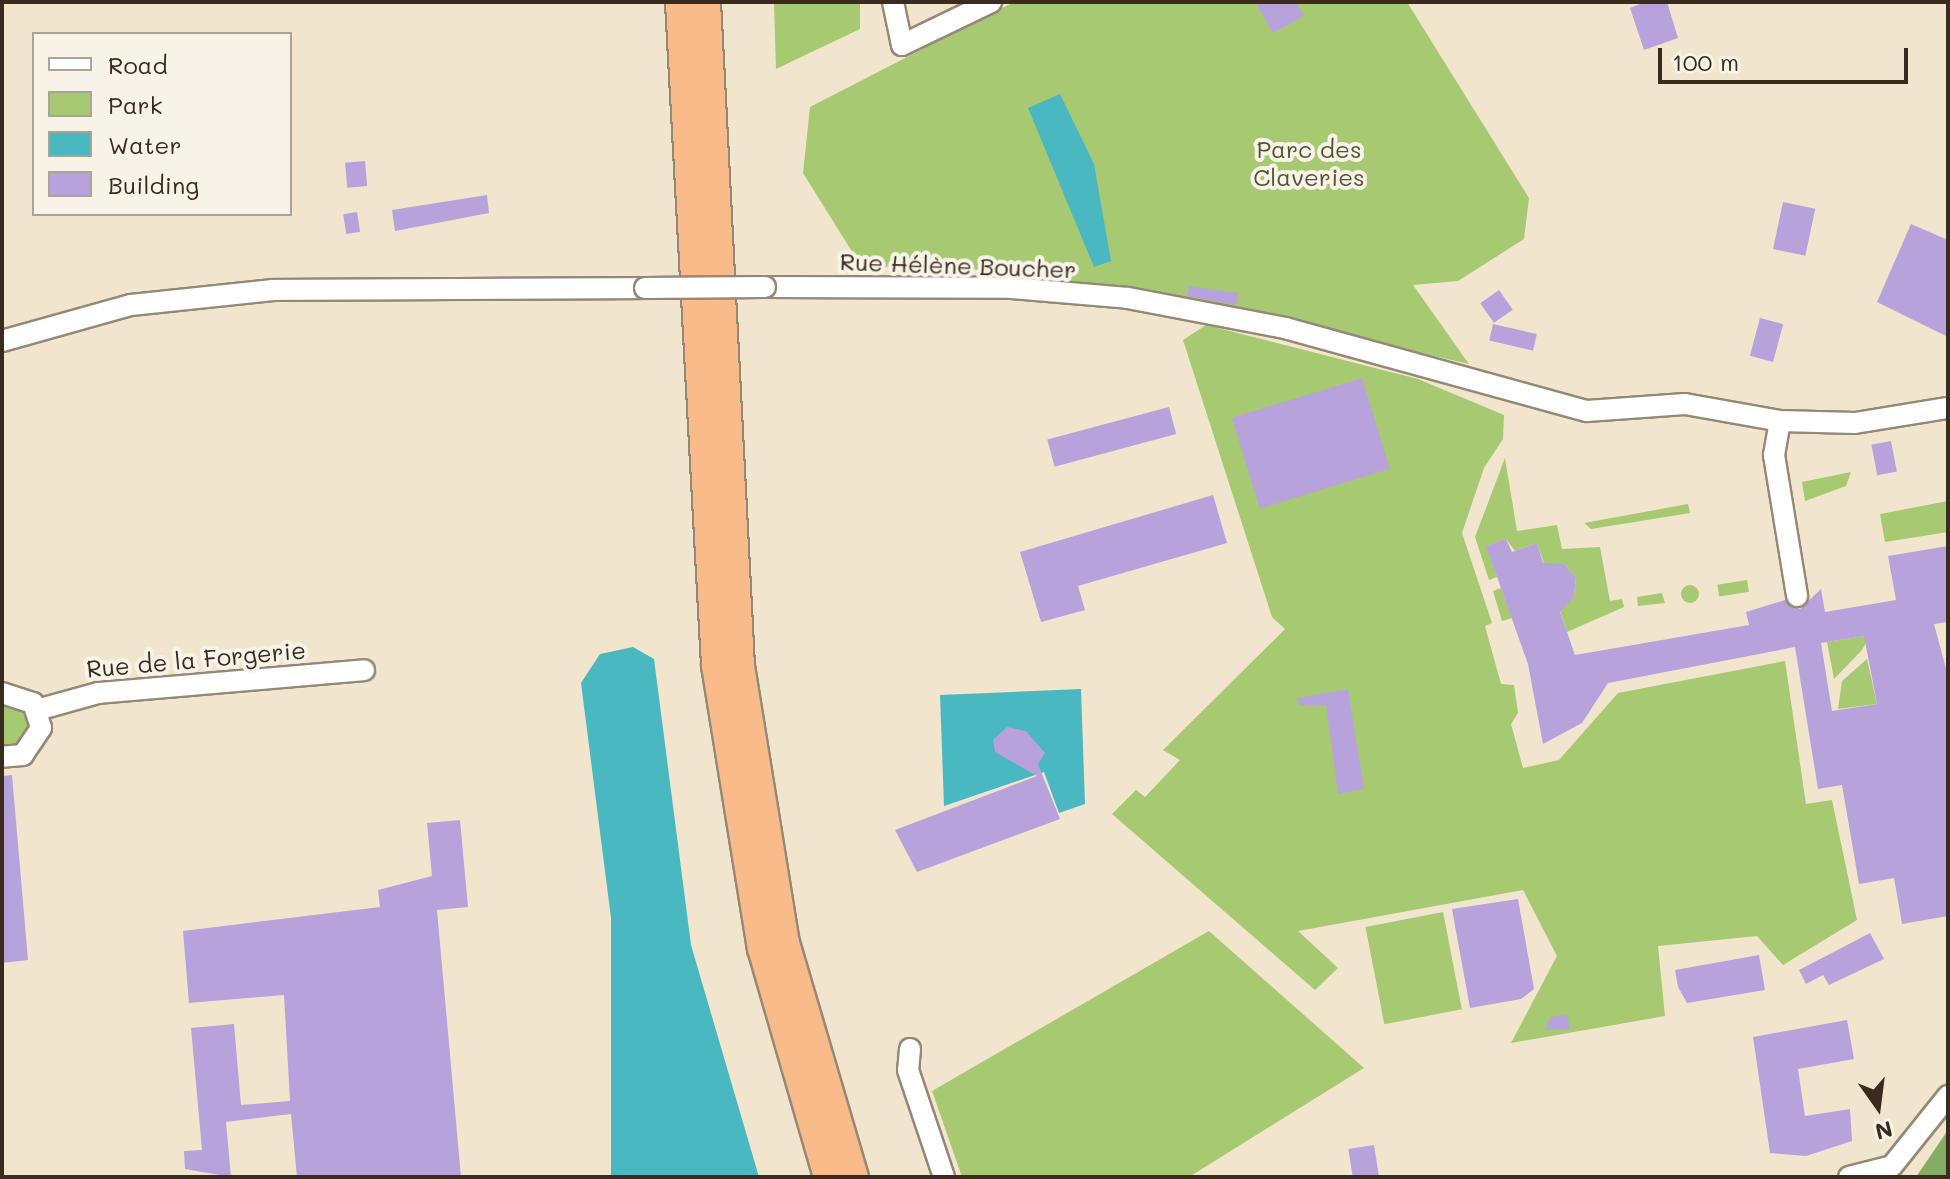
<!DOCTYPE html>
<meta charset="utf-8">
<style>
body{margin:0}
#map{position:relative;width:1950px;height:1179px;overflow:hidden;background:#f2e5cd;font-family:Mali,sans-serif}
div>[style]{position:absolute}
.green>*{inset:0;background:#a6c972;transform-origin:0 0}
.round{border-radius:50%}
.forest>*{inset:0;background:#84ad64}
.water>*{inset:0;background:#49b8c1}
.building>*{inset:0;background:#b7a2dc;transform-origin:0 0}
.roads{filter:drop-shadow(2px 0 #968876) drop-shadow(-2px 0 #968876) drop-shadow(0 2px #968876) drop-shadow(0 -2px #968876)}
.minor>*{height:20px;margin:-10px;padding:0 10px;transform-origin:10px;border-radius:10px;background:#fff}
.highway>*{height:28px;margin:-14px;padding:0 14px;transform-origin:14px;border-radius:14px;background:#fabb8b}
.bridges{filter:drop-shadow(2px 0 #968876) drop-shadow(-2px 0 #968876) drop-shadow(0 2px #968876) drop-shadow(0 -2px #968876)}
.minor-bridge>*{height:20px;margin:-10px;padding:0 10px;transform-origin:10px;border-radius:10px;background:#fff}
span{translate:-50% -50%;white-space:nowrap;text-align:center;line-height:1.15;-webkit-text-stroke:8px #f7f3e8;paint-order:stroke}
.park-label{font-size:24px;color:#565233}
.street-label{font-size:24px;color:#3b2a1e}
.frame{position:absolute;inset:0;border:4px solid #3b2a1e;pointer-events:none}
.legend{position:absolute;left:32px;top:32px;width:260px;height:184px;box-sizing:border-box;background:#f7f3e8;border:2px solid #aca397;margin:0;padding:10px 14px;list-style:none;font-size:24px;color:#3b2a1e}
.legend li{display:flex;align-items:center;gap:16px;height:40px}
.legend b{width:40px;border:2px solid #aca397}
.north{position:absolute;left:1838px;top:1067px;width:80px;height:80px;-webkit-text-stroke:6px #f7f3e8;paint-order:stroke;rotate:166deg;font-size:22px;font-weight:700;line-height:32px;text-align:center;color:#3b2a1e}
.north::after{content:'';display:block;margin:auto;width:28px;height:36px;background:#3b2a1e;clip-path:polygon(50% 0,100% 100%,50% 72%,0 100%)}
.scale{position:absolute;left:1658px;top:48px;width:250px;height:36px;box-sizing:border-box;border:4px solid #3b2a1e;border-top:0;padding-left:10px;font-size:24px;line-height:28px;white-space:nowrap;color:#3b2a1e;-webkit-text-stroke:6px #f7f3e8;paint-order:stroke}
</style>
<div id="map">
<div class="green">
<div style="clip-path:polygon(774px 2px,860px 2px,860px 29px,776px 69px)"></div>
<div style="clip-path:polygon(1014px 2px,1407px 2px,1529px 198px,1524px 239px,1458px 281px,1413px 285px,1469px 364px,1156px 292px,972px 269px,861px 266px,803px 173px,810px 107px)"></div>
<div style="clip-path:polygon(1206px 325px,1418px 379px,1504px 415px,1503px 439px,1484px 468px,1462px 533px,1492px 623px,1485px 626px,1501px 684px,1514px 685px,1518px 713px,1511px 724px,1523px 768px,1559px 760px,1618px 693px,1785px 661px,1806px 804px,1832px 800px,1857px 920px,1783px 965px,1757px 936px,1658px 946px,1665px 1016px,1511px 1043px,1557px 956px,1523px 890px,1298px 931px,1338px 968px,1315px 990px,1112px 814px,1136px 790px,1145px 797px,1180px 760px,1163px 750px,1285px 629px,1272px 617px,1183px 340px)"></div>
<div style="clip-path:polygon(1505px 458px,1517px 531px,1557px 525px,1562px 549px,1600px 547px,1610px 601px,1622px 599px,1624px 607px,1567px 632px,1559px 608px,1574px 597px,1576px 577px,1564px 564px,1544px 564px,1537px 543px,1515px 551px,1506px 539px,1487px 546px,1497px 577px,1489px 580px,1475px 537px)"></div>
<div style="clip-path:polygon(1851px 472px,1846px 486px,1805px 501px,1802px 482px)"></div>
<div style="clip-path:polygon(1948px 501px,1948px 532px,1885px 542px,1880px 514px)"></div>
<div style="clip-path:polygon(1688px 504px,1690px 513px,1591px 529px,1584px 523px)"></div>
<div style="left:1747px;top:580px;width:12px;height:30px;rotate:81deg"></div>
<div class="round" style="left:1681px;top:585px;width:18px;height:18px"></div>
<div style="clip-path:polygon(1501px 588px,1512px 618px,1502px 621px,1493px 591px)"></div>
<div style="clip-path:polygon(1662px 593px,1665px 603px,1638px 606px,1637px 597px)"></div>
<div style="clip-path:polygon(1870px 635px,1862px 650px,1834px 679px,1827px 642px)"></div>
<div style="clip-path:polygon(1867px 659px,1877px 704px,1838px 709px,1842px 681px)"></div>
<div style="clip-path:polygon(11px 704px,27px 714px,30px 732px,19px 747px,2px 749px,2px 705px)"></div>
<div style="left:1443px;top:912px;width:99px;height:79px;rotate:79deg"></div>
<div style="clip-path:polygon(1209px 931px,1364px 1068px,1189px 1177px,962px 1177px,932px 1091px)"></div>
</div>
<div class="forest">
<div style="clip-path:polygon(1948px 1130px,1948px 1177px,1916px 1177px)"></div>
</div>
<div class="water">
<div style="clip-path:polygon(1060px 94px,1094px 164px,1111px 261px,1094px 267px,1028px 108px)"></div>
<div style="clip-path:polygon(633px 647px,654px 659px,691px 945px,759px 1177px,611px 1177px,611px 918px,581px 683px,600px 654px)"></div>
<div style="clip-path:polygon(1081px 689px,1085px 804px,1059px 813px,1044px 772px,944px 806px,940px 695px)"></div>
</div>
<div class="building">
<div style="clip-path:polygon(1255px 2px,1296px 2px,1304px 16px,1273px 33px)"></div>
<div style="clip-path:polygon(1645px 2px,1667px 2px,1678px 38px,1644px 50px,1630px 8px)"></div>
<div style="left:365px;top:161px;width:25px;height:20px;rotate:85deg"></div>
<div style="clip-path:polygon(487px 195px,489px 213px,395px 231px,392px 210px)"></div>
<div style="left:1783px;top:202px;width:33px;height:48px;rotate:12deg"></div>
<div style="left:357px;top:212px;width:20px;height:14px;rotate:81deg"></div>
<div style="clip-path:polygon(1911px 224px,1948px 240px,1948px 337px,1877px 302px)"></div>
<div style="clip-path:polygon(1189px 286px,1238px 293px,1236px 305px,1187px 296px)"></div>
<div style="left:1499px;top:290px;width:24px;height:23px;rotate:55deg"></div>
<div style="left:1760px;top:318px;width:24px;height:39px;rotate:15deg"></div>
<div style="left:1493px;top:324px;width:45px;height:17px;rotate:13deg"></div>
<div style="left:1362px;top:378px;width:95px;height:136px;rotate:73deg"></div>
<div style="left:1169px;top:407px;width:28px;height:126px;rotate:75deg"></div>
<div style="left:1891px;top:441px;width:31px;height:20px;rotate:79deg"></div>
<div style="clip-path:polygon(1213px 495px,1227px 543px,1078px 586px,1085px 610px,1041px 622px,1020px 552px)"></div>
<div style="clip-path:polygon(evenodd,1506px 539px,1512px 552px,1537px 543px,1543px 563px,1564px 564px,1576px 577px,1574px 597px,1560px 612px,1575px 655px,1749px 625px,1746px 612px,1785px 600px,1800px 609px,1821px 589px,1825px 612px,1896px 600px,1888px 556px,1948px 546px,1948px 622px,1934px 624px,1948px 676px,1948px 916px,1902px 924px,1894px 878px,1859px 884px,1842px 785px,1818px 789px,1795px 647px,1608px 683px,1582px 723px,1543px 744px,1528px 664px,1486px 546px,1506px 539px,1864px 636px,1877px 704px,1832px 711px,1821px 643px,1864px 636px)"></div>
<div style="clip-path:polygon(1348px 689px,1364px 789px,1338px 794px,1326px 705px,1299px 706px,1298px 698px)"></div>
<div style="clip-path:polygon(1007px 727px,1026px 731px,1045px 753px,1038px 764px,1060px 819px,917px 872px,895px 830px,1037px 776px,995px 752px,993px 740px)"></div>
<div style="clip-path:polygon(12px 775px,28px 960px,2px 963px,2px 776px)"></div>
<div style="clip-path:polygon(460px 820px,468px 907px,437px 910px,461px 1177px,297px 1177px,291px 1114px,226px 1122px,231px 1177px,185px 1169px,184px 1151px,202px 1150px,191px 1028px,234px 1024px,241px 1105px,290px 1101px,284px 995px,189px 1003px,183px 931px,380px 907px,378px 890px,432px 876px,427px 823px)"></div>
<div style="clip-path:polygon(1518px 899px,1534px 989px,1521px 999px,1470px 1008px,1452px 909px)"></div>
<div style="clip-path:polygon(1870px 933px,1884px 959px,1829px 985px,1823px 975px,1806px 984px,1799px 970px)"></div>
<div style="clip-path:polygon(1759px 955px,1765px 990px,1687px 1003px,1678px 987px,1675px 970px)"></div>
<div style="clip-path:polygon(1568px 1015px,1569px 1029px,1545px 1030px,1550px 1017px)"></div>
<div style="clip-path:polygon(1847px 1020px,1854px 1059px,1798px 1069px,1805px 1116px,1850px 1109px,1852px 1141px,1806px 1156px,1770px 1153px,1753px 1037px)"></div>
<div style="left:1374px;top:1145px;width:32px;height:26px;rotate:81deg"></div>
</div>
<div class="roads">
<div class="minor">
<div style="left:893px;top:2px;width:44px;rotate:78.2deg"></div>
<div style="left:902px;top:45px;width:99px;rotate:-25.8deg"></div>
<div style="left:765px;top:287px;width:247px;rotate:0.2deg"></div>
<div style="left:1012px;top:288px;width:116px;rotate:4.9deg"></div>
<div style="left:1128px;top:298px;width:160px;rotate:10.8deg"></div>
<div style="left:1285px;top:328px;width:313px;rotate:15.4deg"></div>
<div style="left:1587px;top:411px;width:98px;rotate:-4.1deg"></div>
<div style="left:1685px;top:404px;width:97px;rotate:10.1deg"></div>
<div style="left:1780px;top:421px;width:75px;rotate:1.5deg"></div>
<div style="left:1855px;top:423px;width:94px;rotate:-9.2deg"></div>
<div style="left:2px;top:341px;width:134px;rotate:-15.6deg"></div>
<div style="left:131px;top:305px;width:143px;rotate:-6deg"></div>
<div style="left:273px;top:290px;width:372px;rotate:-0.3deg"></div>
<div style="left:1780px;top:421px;width:35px;rotate:100deg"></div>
<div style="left:1774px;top:455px;width:143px;rotate:80.7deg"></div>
<div style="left:2px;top:693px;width:33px;rotate:18deg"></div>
<div style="left:33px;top:703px;width:26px;rotate:72deg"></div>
<div style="left:41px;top:728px;width:32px;rotate:124deg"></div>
<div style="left:23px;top:755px;width:21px;rotate:175deg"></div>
<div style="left:37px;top:710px;width:63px;rotate:-15.6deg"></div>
<div style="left:98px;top:693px;width:267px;rotate:-4.9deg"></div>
<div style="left:910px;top:1049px;width:21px;rotate:95deg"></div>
<div style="left:908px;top:1070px;width:113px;rotate:71.4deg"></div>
<div style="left:1849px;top:1177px;width:44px;rotate:-14.3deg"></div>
<div style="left:1892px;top:1166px;width:90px;rotate:-51.3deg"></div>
</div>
<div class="highway">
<div style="left:680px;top:2px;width:664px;rotate:86.89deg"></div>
<div style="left:716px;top:665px;width:287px;rotate:80.8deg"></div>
<div style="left:762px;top:948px;width:238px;rotate:73.9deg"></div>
<div style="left:706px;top:2px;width:665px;rotate:87.07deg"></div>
<div style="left:740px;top:666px;width:281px;rotate:80.8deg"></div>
<div style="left:785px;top:943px;width:244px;rotate:73.6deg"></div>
</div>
</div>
<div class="bridges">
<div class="minor-bridge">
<div style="left:645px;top:288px;width:120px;rotate:-0.5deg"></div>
</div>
</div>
<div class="park-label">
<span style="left:1309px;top:163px">Parc des<br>Claveries</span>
</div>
<div class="street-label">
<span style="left:958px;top:265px;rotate:2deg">Rue Hélène Boucher</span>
<span style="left:196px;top:659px;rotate:-5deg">Rue de la Forgerie</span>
</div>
<div class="frame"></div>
<ul class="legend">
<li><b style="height:10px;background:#fff"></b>Road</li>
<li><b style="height:22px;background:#a6c972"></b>Park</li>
<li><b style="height:22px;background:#49b8c1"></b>Water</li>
<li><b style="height:22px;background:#b7a2dc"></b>Building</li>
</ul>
<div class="north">N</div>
<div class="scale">100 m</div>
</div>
